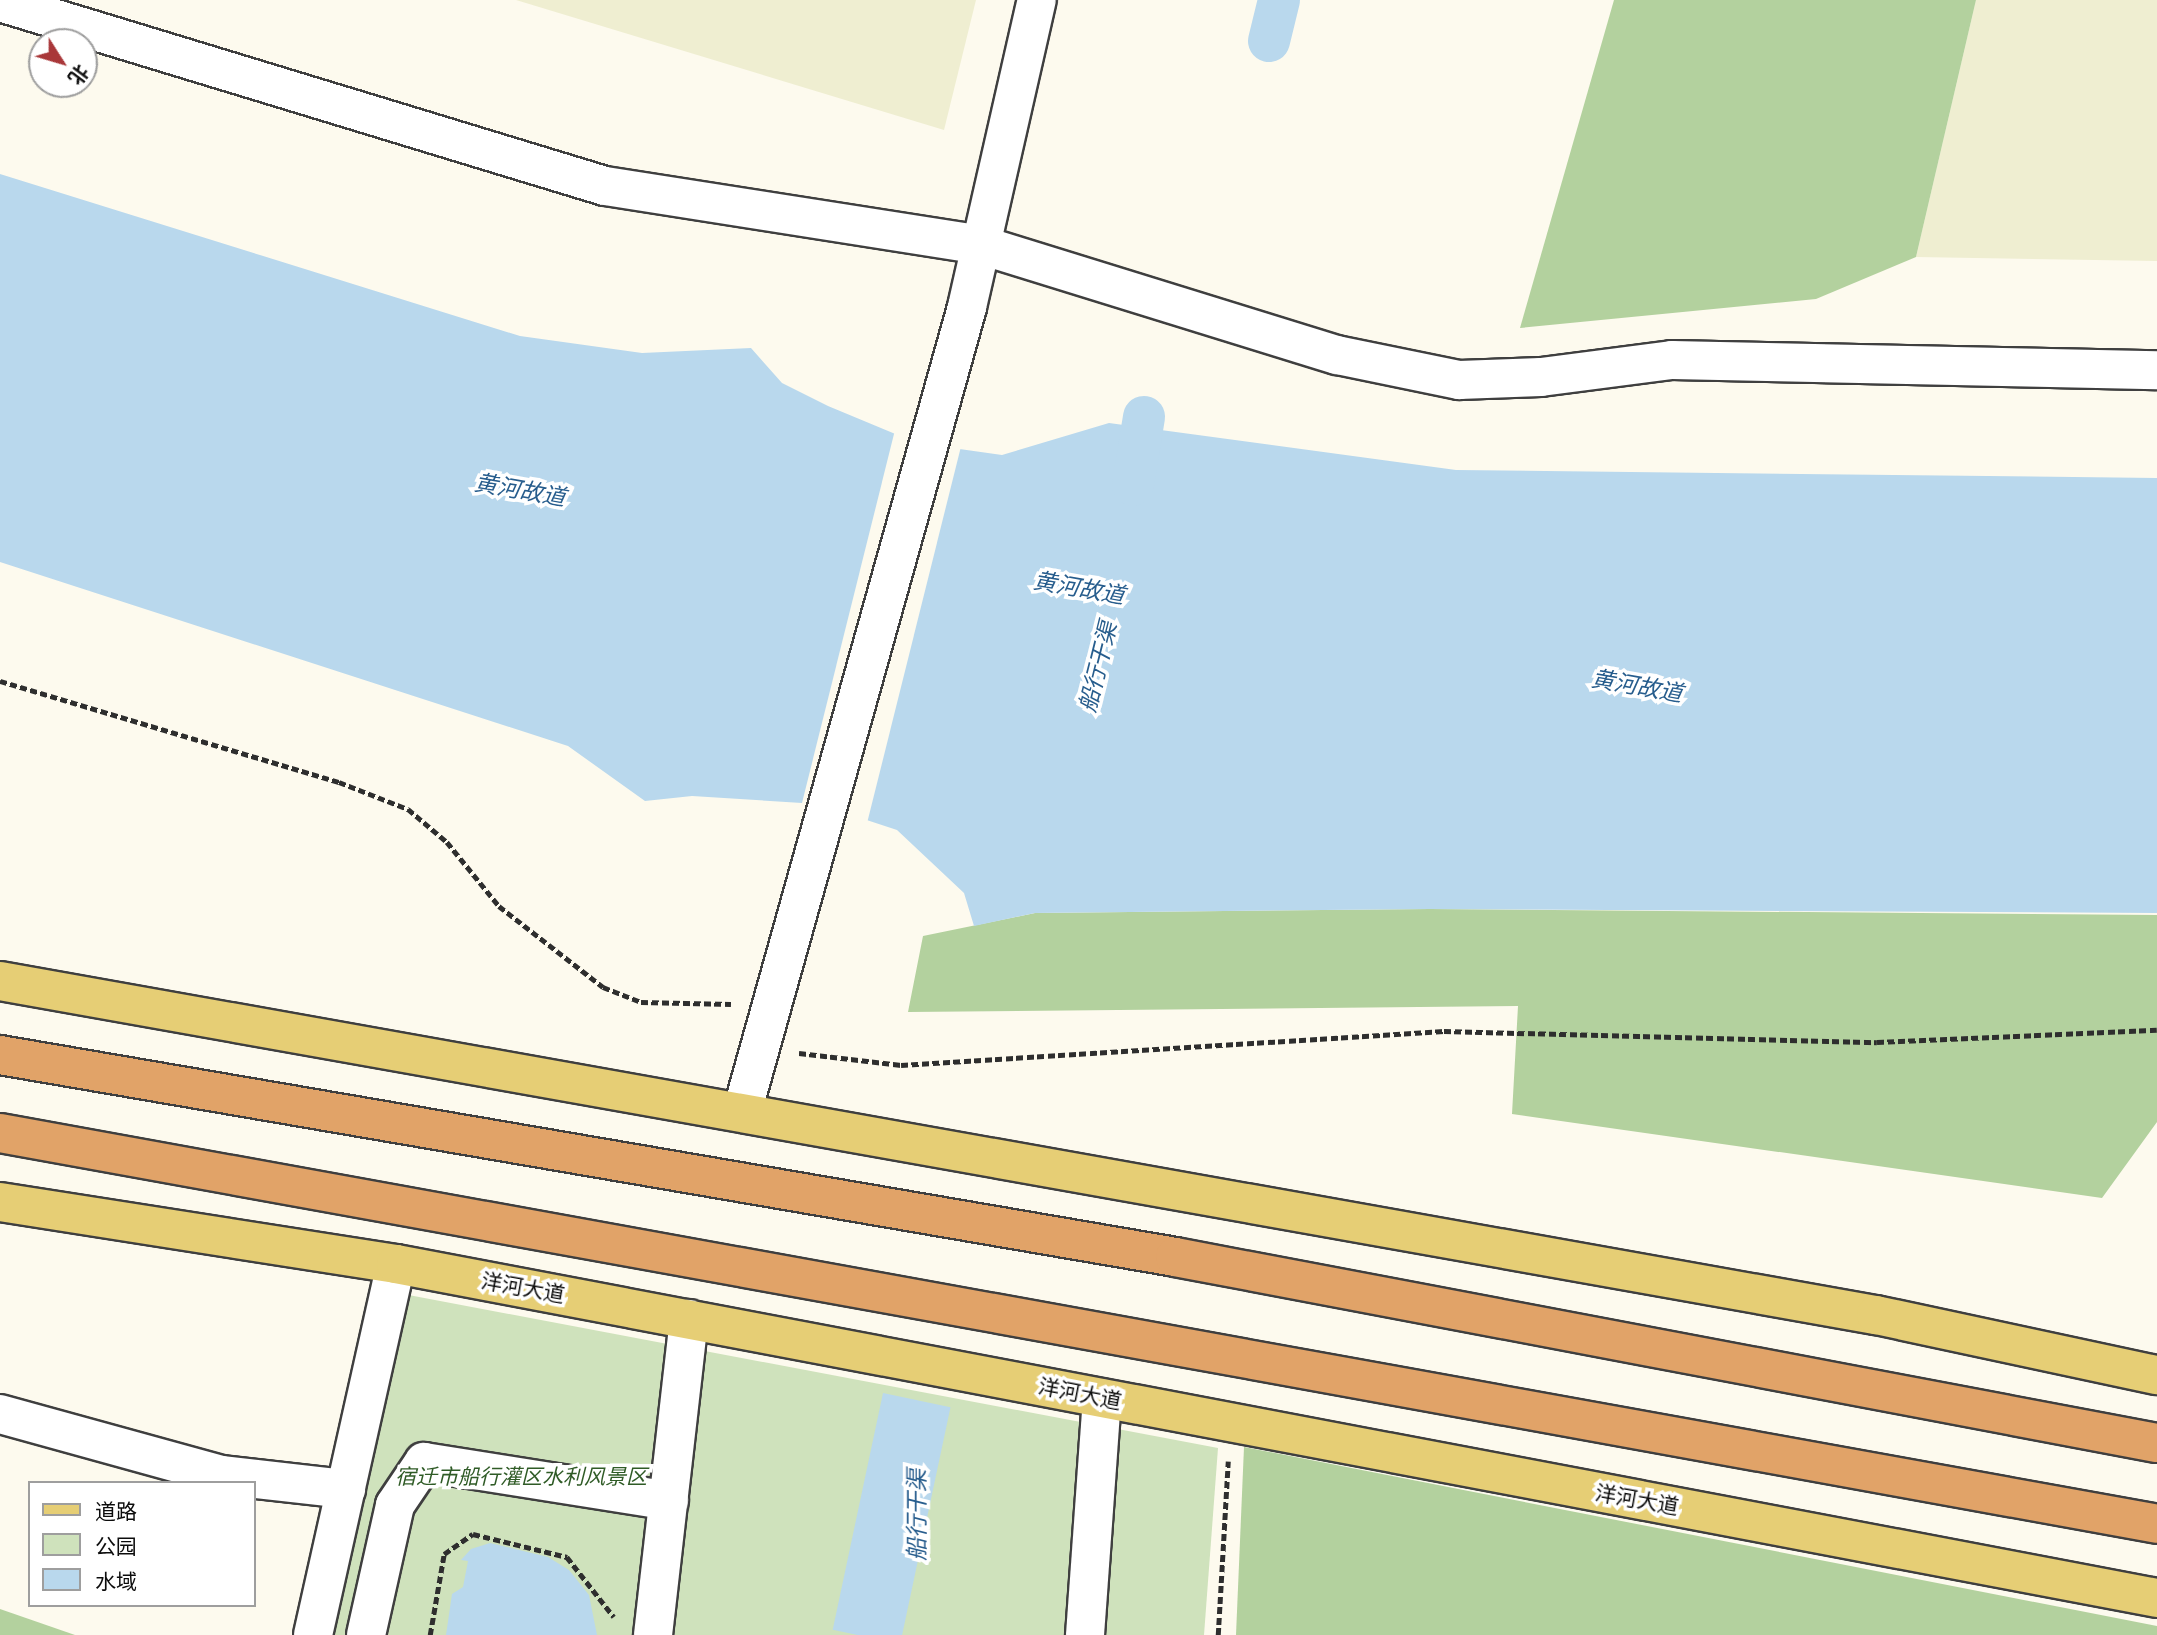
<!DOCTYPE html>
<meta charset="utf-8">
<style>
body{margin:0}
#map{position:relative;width:2157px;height:1635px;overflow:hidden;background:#fdfaee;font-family:"Crimson Pro","Noto Sans SC",serif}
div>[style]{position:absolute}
.farmland>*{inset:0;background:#efeed1}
.green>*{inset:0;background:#cfe2bc}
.forest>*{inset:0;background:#b3d19e}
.water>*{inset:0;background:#b9d8ed;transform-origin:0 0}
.pier>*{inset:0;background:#fdfaee;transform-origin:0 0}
.canal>*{height:42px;margin:-21px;padding:0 21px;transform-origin:21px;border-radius:21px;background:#b9d8ed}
.path>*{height:4.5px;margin-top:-2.25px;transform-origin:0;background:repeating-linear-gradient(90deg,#2e2e2e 0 7px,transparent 0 10.5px)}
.roads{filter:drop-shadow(2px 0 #3f3f3f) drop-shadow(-2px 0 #3f3f3f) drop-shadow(0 2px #3f3f3f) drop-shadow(0 -2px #3f3f3f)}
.minor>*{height:38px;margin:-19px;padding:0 19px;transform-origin:19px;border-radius:19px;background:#fff}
.major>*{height:38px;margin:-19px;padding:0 19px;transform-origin:19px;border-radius:19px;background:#e6ce75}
.highway>*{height:38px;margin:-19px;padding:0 19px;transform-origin:19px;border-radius:19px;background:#e1a368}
span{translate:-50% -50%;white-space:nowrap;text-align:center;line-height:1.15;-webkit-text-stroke:7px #fff;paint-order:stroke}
.street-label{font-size:21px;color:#0c0c0c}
.park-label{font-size:21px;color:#2f5b26;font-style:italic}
.water-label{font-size:23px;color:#275d8d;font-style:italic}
.legend{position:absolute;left:28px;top:1481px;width:228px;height:126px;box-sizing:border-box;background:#fff;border:2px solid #9e9e9e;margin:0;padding:9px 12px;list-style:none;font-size:21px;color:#0c0c0c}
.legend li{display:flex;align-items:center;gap:14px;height:35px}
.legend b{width:35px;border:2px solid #9e9e9e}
.north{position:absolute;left:28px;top:28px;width:70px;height:70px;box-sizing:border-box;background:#fff;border:2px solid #9e9e9e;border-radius:50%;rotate:127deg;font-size:19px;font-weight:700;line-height:28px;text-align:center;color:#0c0c0c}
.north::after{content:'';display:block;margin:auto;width:24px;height:32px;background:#a93739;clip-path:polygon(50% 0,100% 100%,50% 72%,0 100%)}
</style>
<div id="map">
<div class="farmland">
<div style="clip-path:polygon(516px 0,976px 0,944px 130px)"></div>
<div style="clip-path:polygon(1976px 0,2157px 0,2157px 261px,1916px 257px)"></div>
</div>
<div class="green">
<div style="clip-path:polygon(398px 1293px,1218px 1448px,1204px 1635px,323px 1635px)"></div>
</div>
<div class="forest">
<div style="clip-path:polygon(1614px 0,1976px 0,1916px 257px,1816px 299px,1520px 328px)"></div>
<div style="clip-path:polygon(1430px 909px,2157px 915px,2157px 1122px,2102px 1198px,1512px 1114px,1518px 1006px,908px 1012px,923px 936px,1035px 913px)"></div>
<div style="clip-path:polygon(1244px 1447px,2157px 1626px,2157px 1635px,1236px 1635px)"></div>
<div style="clip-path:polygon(0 1609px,75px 1635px,0 1635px)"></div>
</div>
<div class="water">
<div style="clip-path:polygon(0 174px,520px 336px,642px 353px,751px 348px,782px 383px,828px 406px,917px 443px,1002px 455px,1109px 423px,1456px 470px,2157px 478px,2157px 913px,1430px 909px,1035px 913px,974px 926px,964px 893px,897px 830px,818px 804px,692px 796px,645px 801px,568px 746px,0 562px)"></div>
<div style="left:883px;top:1393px;width:69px;height:242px;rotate:12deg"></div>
<div style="clip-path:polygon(490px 1543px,548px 1557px,569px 1570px,589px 1595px,597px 1635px,446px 1635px,452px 1594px,463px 1587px,468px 1561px,461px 1560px,471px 1549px)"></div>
</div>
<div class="pier">
<div style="left:895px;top:430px;width:68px;height:390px;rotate:14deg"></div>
</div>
<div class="canal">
<div style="left:1269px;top:41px;width:42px;rotate:-76.3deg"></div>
<div style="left:1133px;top:485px;width:69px;rotate:-80.8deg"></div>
</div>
<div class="path">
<div style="left:0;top:681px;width:354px;rotate:16.6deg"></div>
<div style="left:339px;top:782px;width:74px;rotate:21.4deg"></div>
<div style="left:408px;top:809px;width:51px;rotate:40.2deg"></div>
<div style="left:447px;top:842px;width:82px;rotate:50.9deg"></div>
<div style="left:499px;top:906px;width:132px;rotate:37.9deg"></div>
<div style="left:603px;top:987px;width:41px;rotate:21.5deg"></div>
<div style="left:641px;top:1002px;width:90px;rotate:1.3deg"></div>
<div style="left:799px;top:1053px;width:103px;rotate:6.7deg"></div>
<div style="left:901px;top:1065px;width:544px;rotate:-3.58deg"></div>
<div style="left:1444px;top:1031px;width:433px;rotate:1.5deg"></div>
<div style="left:1877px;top:1042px;width:280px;rotate:-2.5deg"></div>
<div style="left:430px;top:1635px;width:82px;rotate:-80.2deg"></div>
<div style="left:444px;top:1554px;width:35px;rotate:-35deg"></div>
<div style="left:473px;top:1534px;width:97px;rotate:13.7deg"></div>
<div style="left:567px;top:1557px;width:76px;rotate:51.9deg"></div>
<div style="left:1218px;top:1635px;width:174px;rotate:-86.7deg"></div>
</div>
<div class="roads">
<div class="minor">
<div style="left:0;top:2px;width:632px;rotate:16.92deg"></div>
<div style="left:605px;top:186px;width:381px;rotate:8.9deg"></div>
<div style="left:981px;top:245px;width:373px;rotate:17.2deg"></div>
<div style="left:1337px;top:355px;width:125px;rotate:11.6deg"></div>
<div style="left:1459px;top:380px;width:82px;rotate:-2.1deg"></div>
<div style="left:1541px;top:377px;width:132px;rotate:-7.4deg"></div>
<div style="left:1672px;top:360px;width:485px;rotate:1.2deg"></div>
<div style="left:742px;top:1112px;width:836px;rotate:-74.38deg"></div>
<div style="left:967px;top:307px;width:315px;rotate:-77.2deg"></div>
<div style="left:0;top:1414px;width:229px;rotate:15.4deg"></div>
<div style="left:221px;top:1475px;width:126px;rotate:6.4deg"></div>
<div style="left:313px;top:1635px;width:380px;rotate:-77.4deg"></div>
<div style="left:366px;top:1635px;width:133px;rotate:-77.4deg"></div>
<div style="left:395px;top:1505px;width:52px;rotate:-56deg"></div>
<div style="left:424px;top:1462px;width:248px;rotate:9deg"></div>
<div style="left:653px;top:1635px;width:318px;rotate:-83.5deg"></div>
<div style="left:1085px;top:1635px;width:237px;rotate:-85.9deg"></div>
</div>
<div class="major">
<div style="left:0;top:981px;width:1906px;rotate:10.1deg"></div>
<div style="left:1876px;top:1315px;width:287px;rotate:12.1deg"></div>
<div style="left:0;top:1202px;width:401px;rotate:8.9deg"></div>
<div style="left:396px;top:1264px;width:1792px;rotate:10.74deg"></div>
</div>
<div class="highway">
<div style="left:0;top:1055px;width:1192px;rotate:9.75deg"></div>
<div style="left:1175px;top:1257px;width:999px;rotate:10.73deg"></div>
<div style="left:0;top:1133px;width:2192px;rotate:10.27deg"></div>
</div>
</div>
<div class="street-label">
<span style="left:523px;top:1288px;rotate:10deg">洋河大道</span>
<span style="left:1080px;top:1394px;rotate:11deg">洋河大道</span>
<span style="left:1637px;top:1500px;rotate:10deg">洋河大道</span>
</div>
<div class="park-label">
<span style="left:521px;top:1477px">宿迁市船行灌区水利风景区</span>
</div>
<div class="water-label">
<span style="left:520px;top:490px;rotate:10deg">黄河故道</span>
<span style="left:1079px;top:588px;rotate:10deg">黄河故道</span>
<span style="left:1098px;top:667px;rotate:-76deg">船行干渠</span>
<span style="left:1637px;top:686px;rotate:10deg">黄河故道</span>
<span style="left:917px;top:1515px;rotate:-90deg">船行干渠</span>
</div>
<ul class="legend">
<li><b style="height:9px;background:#e6ce75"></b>道路</li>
<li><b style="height:19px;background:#cfe2bc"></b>公园</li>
<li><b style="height:19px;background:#b9d8ed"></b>水域</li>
</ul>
<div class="north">北</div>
</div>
